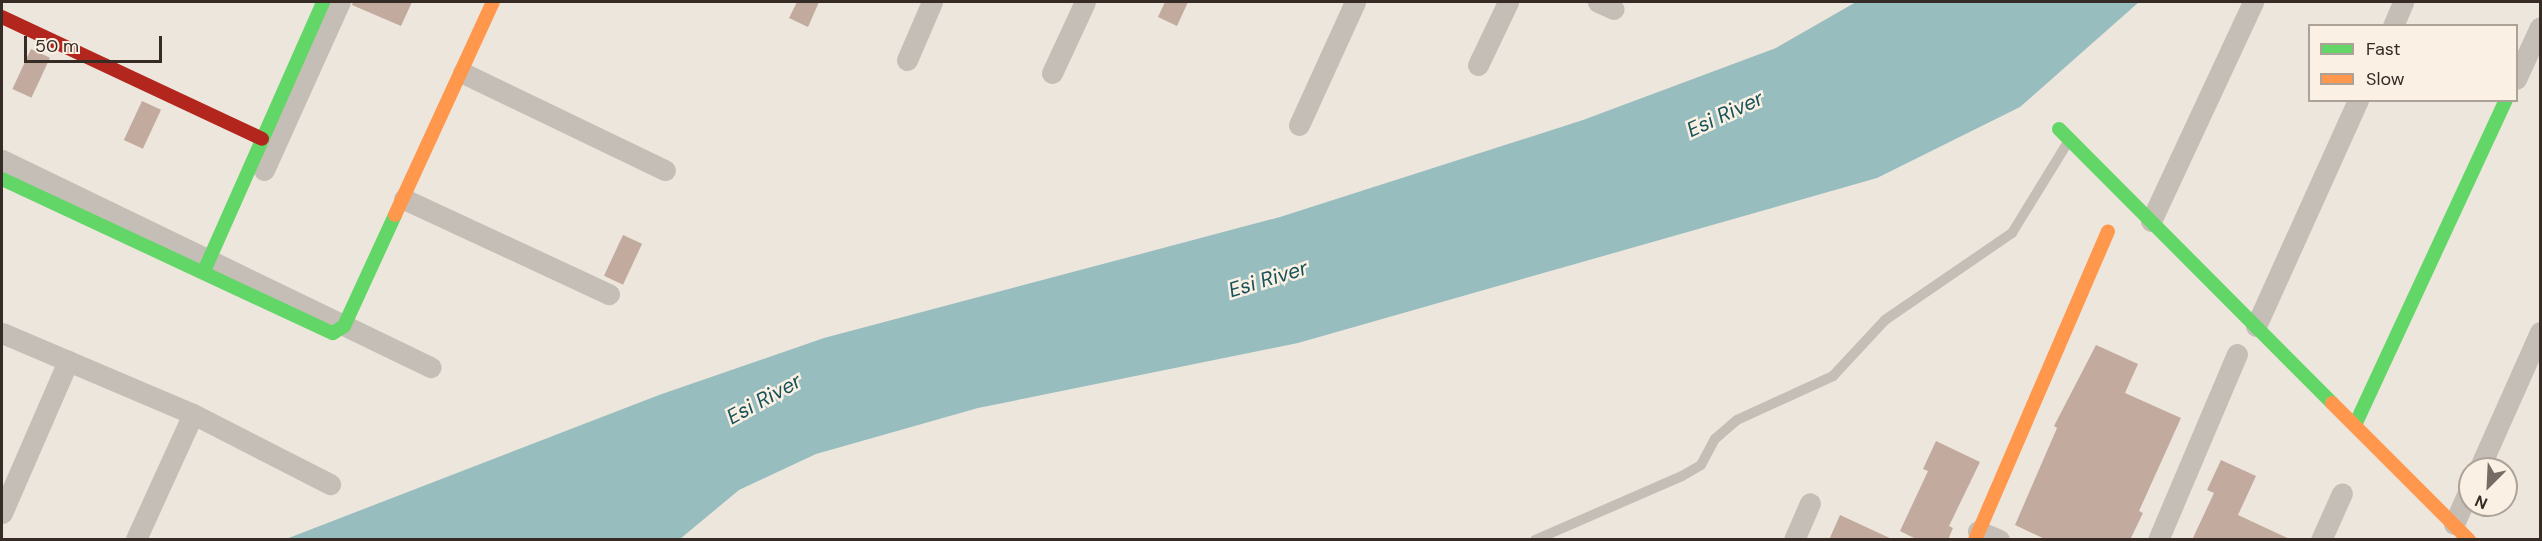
<!DOCTYPE html>
<style>
body{margin:0}
#map{position:relative;width:2542px;height:541px;overflow:hidden;background:#ede6dd;font-family:"DM Sans",sans-serif}
div>[style]{position:absolute}
.water>*{inset:0;background:#98bdbf}
.building>*{inset:0;background:#c2ab9e;transform-origin:0 0}
.lane>*{height:10px;margin:-5px;padding:0 5px;transform-origin:5px;border-radius:5px;background:#c5beb7}
.street>*{height:21px;margin:-10.5px;padding:0 10.5px;transform-origin:10.5px;border-radius:10.5px;background:#c5beb7}
.fast>*{height:14px;margin:-7px;padding:0 7px;transform-origin:7px;border-radius:7px;background:#63d668}
.slow>*{height:14px;margin:-7px;padding:0 7px;transform-origin:7px;border-radius:7px;background:#ff974d}
.jam>*{height:14px;margin:-7px;padding:0 7px;transform-origin:7px;border-radius:7px;background:#b3261e}
span{translate:-50% -50%;white-space:nowrap;text-align:center;line-height:1.15;-webkit-text-stroke:5px #faf1e4;paint-order:stroke}
.water-label{font-size:21px;color:#18525a;font-style:italic}
.frame{position:absolute;inset:0;border:3px solid #362b25;pointer-events:none}
.legend{position:absolute;left:2308px;top:24px;width:210px;height:78px;box-sizing:border-box;background:#faf1e4;border:2px solid #aca298;margin:0;padding:8px 10px;list-style:none;font-size:18px;color:#362b25}
.legend li{display:flex;align-items:center;gap:12px;height:30px}
.legend b{width:30px;border:2px solid #aca298}
.north{position:absolute;left:2458px;top:457px;width:60px;height:60px;box-sizing:border-box;background:#faf1e4;border:2px solid #aca298;border-radius:50%;rotate:204deg;font-size:16px;font-weight:700;line-height:24px;text-align:center;color:#362b25}
.north::after{content:'';display:block;margin:auto;width:21px;height:27px;background:#766c65;clip-path:polygon(50% 0,100% 100%,50% 72%,0 100%)}
.scale{position:absolute;left:24px;top:36px;width:138px;height:27px;box-sizing:border-box;border:3px solid #362b25;border-top:0;padding-left:8px;font-size:18px;line-height:21px;white-space:nowrap;color:#362b25;-webkit-text-stroke:4px #faf1e4;paint-order:stroke}
</style>
<div id="map">
<div class="water">
<div style="clip-path:polygon(1856px 2px,2139px 2px,2020px 107px,1877px 178px,1298px 343px,978px 408px,816px 454px,739px 490px,680px 539px,286px 539px,659px 395px,824px 338px,1280px 217px,1583px 120px,1776px 48px)"></div>
</div>
<div class="building">
<div style="clip-path:polygon(353px 2px,412px 2px,401px 26px,352px 5px)"></div>
<div style="clip-path:polygon(797px 2px,819px 2px,808px 27px,789px 18px)"></div>
<div style="clip-path:polygon(1165px 2px,1188px 2px,1177px 26px,1158px 17px)"></div>
<div style="left:31px;top:49px;width:21px;height:44px;rotate:25deg"></div>
<div style="left:142px;top:101px;width:21px;height:43px;rotate:25deg"></div>
<div style="left:623px;top:235px;width:21px;height:45px;rotate:25deg"></div>
<div style="clip-path:polygon(2096px 345px,2138px 364px,2125px 393px,2181px 418px,2139px 511px,2143px 513px,2130px 540px,2047px 540px,2015px 525px,2057px 428px,2054px 426px)"></div>
<div style="clip-path:polygon(1936px 441px,1980px 462px,1949px 526px,1953px 528px,1948px 540px,1918px 540px,1900px 531px,1928px 471px,1923px 469px)"></div>
<div style="clip-path:polygon(2221px 460px,2256px 476px,2238px 515px,2292px 540px,2192px 540px,2214px 493px,2207px 490px)"></div>
<div style="clip-path:polygon(1840px 515px,1894px 540px,1829px 540px)"></div>
</div>
<div class="lane">
<div style="left:1535px;top:540px;width:160px;rotate:-23.5deg"></div>
<div style="left:1682px;top:476px;width:22px;rotate:-30deg"></div>
<div style="left:1701px;top:465px;width:30px;rotate:-62deg"></div>
<div style="left:1715px;top:439px;width:29px;rotate:-41deg"></div>
<div style="left:1737px;top:420px;width:106px;rotate:-24.6deg"></div>
<div style="left:1833px;top:376px;width:76px;rotate:-47.1deg"></div>
<div style="left:1885px;top:320px;width:154px;rotate:-34.4deg"></div>
<div style="left:2012px;top:233px;width:107px;rotate:-58.4deg"></div>
</div>
<div class="street">
<div style="left:1598px;top:2px;width:17px;rotate:24deg"></div>
<div style="left:2393px;top:26px;width:26px;rotate:-67deg"></div>
<div style="left:907px;top:60px;width:63px;rotate:-66.7deg"></div>
<div style="left:1478px;top:65px;width:70px;rotate:-64.5deg"></div>
<div style="left:463px;top:73px;width:224px;rotate:25.7deg"></div>
<div style="left:1052px;top:73px;width:78px;rotate:-65.1deg"></div>
<div style="left:2516px;top:79px;width:57px;rotate:-65.2deg"></div>
<div style="left:1299px;top:125px;width:135px;rotate:-65.5deg"></div>
<div style="left:2px;top:160px;width:476px;rotate:25.8deg"></div>
<div style="left:264px;top:170px;width:184px;rotate:-65.7deg"></div>
<div style="left:404px;top:199px;width:226px;rotate:24.9deg"></div>
<div style="left:2151px;top:221px;width:242px;rotate:-65deg"></div>
<div style="left:2256px;top:326px;width:248px;rotate:-65.7deg"></div>
<div style="left:2px;top:333px;width:207px;rotate:23deg"></div>
<div style="left:193px;top:414px;width:154px;rotate:27.1deg"></div>
<div style="left:2479px;top:469px;width:150px;rotate:-66deg"></div>
<div style="left:2px;top:513px;width:166px;rotate:-66.5deg"></div>
<div style="left:2454px;top:524px;width:39px;rotate:-66deg"></div>
<div style="left:1978px;top:531px;width:23px;rotate:23deg"></div>
<div style="left:136px;top:539px;width:137px;rotate:-65.5deg"></div>
<div style="left:1794px;top:540px;width:40px;rotate:-66.6deg"></div>
<div style="left:2158px;top:540px;width:202px;rotate:-67deg"></div>
<div style="left:2321px;top:540px;width:51px;rotate:-65.9deg"></div>
</div>
<div class="fast">
<div style="left:2059px;top:129px;width:387px;rotate:45.1deg"></div>
<div style="left:2px;top:179px;width:365px;rotate:25deg"></div>
<div style="left:333px;top:333px;width:13px;rotate:-32deg"></div>
<div style="left:344px;top:326px;width:122px;rotate:-65.3deg"></div>
<div style="left:204px;top:271px;width:294px;rotate:-66.1deg"></div>
<div style="left:2355px;top:425px;width:358px;rotate:-65.1deg"></div>
</div>
<div class="slow">
<div style="left:395px;top:215px;width:234px;rotate:-65.3deg"></div>
<div style="left:2332px;top:403px;width:194px;rotate:45deg"></div>
<div style="left:1975px;top:540px;width:336px;rotate:-66.7deg"></div>
</div>
<div class="jam">
<div style="left:2px;top:17px;width:287px;rotate:25.1deg"></div>
</div>
<div class="water-label">
<span style="left:1725px;top:114px;rotate:-25deg">Esi River</span>
<span style="left:1268px;top:279px;rotate:-17deg">Esi River</span>
<span style="left:764px;top:399px;rotate:-29deg">Esi River</span>
</div>
<div class="frame"></div>
<ul class="legend">
<li><b style="height:8px;background:#63d668"></b>Fast</li>
<li><b style="height:8px;background:#ff974d"></b>Slow</li>
</ul>
<div class="north">N</div>
<div class="scale">50 m</div>
</div>
